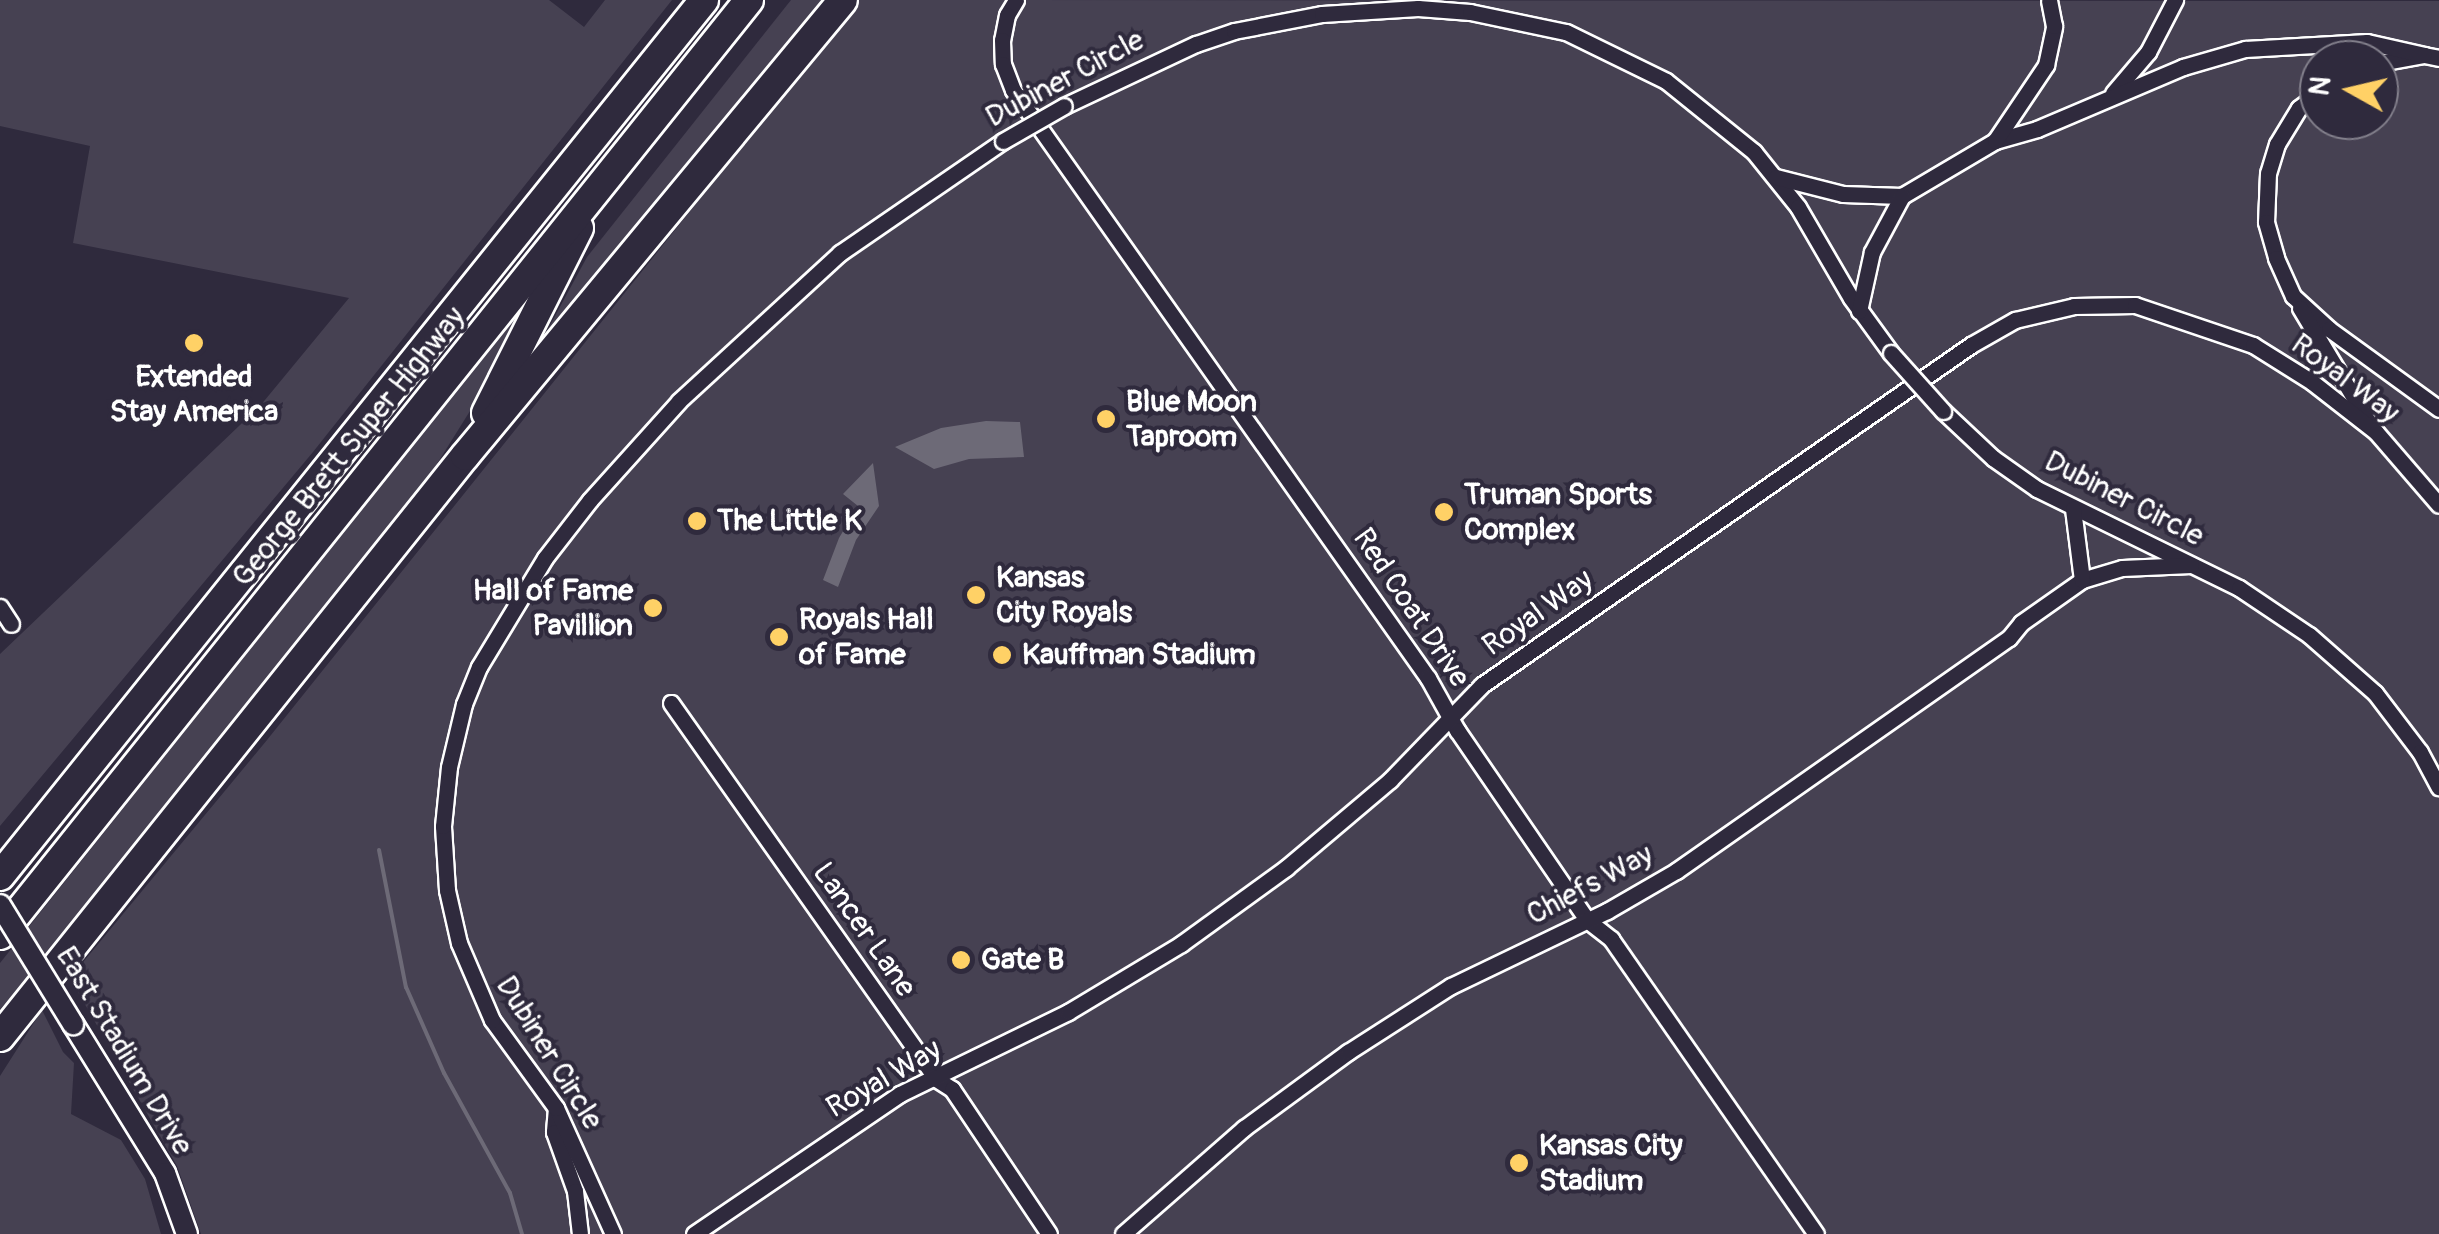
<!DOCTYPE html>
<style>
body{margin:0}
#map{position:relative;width:2439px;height:1234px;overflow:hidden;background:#2f2a3d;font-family:Pangolin,sans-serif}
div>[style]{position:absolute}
.green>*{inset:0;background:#464152}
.water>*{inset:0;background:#6d6a77}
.stream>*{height:4px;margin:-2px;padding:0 2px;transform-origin:2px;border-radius:2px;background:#6d6a77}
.roads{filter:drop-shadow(2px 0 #fff) drop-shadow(-2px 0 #fff) drop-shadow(0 2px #fff) drop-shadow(0 -2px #fff)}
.street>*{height:15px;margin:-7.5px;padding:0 7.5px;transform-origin:7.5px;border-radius:7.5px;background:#2f2a3d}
.secondary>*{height:20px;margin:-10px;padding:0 10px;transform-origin:10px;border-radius:10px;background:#2f2a3d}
.highway>*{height:28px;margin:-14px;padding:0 14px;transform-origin:14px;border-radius:14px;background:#2f2a3d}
.bridges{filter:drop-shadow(2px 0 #fff) drop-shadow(-2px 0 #fff) drop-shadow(0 2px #fff) drop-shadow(0 -2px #fff)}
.street-bridge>*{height:15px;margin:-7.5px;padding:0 7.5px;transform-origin:7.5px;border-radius:7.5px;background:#2f2a3d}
.secondary-bridge>*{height:20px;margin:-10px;padding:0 10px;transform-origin:10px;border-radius:10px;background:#2f2a3d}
.dots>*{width:28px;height:28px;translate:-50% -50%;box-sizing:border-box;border:5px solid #2f2a3d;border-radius:50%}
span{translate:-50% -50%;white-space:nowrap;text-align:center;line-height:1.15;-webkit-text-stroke:8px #2f2a3d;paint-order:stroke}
.street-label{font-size:30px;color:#fff}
.poi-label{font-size:30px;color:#fff;font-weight:700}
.left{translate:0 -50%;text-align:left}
.right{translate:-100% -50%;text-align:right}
.north{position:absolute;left:2299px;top:40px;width:100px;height:100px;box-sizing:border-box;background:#2f2a3d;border:2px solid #827f8b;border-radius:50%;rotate:278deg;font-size:28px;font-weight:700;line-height:40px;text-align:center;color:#fff}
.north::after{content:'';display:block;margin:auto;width:35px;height:45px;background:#ffd166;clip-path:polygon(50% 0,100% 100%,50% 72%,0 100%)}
</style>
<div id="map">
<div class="green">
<div style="clip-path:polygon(0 0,549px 0,584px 27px,605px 0,672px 0,313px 452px,0 826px,0 654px,260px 406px,349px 298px,73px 243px,90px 146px,0 126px)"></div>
<div style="clip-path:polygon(791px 0,822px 0,522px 377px,587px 257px)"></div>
<div style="clip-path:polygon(evenodd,859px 0,2439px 1px,2439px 1234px,201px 1234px,177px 1166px,70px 978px,267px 740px,859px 0,2319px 60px,2379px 60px,2379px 120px,2319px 120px,2319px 60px)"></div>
<div style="clip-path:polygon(526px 303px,529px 305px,490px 379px,420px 491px,52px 952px,0 1009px,0 963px)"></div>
<div style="clip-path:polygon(42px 1010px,63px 1052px,74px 1063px,71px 1114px,121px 1140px,145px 1179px,161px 1234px,0 1234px,0 1076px)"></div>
</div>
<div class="water">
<div style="clip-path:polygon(986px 421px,1020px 422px,1024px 457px,969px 459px,934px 469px,895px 447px,941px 428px)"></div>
<div style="clip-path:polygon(873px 463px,879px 506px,856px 540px,838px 587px,823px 580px,839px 538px,858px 506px,843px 494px)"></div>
</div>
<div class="stream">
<div style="left:379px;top:850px;width:140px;rotate:78.9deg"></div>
<div style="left:406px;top:987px;width:94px;rotate:66.2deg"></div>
<div style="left:444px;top:1073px;width:137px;rotate:61.2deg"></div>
<div style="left:510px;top:1193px;width:43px;rotate:73.7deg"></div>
</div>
<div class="roads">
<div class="street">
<div style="left:1016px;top:0;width:17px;rotate:121deg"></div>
<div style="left:1007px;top:15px;width:25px;rotate:101deg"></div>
<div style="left:1002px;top:40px;width:24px;rotate:88deg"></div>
<div style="left:1003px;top:64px;width:28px;rotate:69deg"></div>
<div style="left:1013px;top:90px;width:720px;rotate:54.79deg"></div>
<div style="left:1428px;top:678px;width:60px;rotate:60.9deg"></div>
<div style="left:1457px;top:730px;width:230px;rotate:55.6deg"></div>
<div style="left:1587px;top:920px;width:31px;rotate:38deg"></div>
<div style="left:1611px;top:939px;width:359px;rotate:55.2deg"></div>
<div style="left:2379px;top:63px;width:46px;rotate:-10.1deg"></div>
<div style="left:2424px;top:55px;width:15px;rotate:11deg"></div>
<div style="left:2113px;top:93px;width:54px;rotate:-49.5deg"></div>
<div style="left:2148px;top:52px;width:59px;rotate:-62.6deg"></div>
<div style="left:2319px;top:93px;width:25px;rotate:143deg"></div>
<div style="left:2299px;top:108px;width:42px;rotate:121.4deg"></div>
<div style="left:2277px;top:144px;width:30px;rotate:107deg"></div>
<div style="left:2268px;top:173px;width:49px;rotate:92.3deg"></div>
<div style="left:2266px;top:222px;width:37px;rotate:74deg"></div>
<div style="left:2276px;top:258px;width:42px;rotate:65.9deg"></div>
<div style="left:2293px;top:296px;width:49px;rotate:42.5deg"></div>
<div style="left:2329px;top:329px;width:136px;rotate:36deg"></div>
<div style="left:1064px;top:106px;width:146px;rotate:-25.2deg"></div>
<div style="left:1196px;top:44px;width:40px;rotate:-18.9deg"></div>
<div style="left:1234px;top:31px;width:90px;rotate:-10.9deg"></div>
<div style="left:1322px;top:14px;width:96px;rotate:-3.6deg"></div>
<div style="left:1418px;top:8px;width:52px;rotate:4.4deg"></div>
<div style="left:1470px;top:12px;width:98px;rotate:11.8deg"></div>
<div style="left:1566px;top:32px;width:111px;rotate:26.1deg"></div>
<div style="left:1666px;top:81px;width:113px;rotate:38.9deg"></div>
<div style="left:1754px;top:152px;width:70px;rotate:51.3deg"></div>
<div style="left:1798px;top:207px;width:105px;rotate:59.8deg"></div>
<div style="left:1851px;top:298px;width:68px;rotate:54deg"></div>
<div style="left:1995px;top:141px;width:44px;rotate:-15.9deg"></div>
<div style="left:2037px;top:129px;width:159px;rotate:-23deg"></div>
<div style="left:2183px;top:67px;width:65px;rotate:-16.2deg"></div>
<div style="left:2245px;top:49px;width:122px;rotate:-3.3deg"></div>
<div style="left:2367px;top:42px;width:58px;rotate:12.8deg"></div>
<div style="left:1776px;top:177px;width:69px;rotate:14.2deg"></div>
<div style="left:1843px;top:194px;width:59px;rotate:1.9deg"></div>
<div style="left:1902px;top:196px;width:108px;rotate:-30.6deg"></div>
<div style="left:1995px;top:141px;width:92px;rotate:-56.1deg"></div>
<div style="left:2046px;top:65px;width:40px;rotate:-78deg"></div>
<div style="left:2054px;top:26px;width:26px;rotate:-101deg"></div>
<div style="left:2300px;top:308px;width:132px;rotate:59deg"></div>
<div style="left:1859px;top:311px;width:60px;rotate:-77.6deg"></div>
<div style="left:1872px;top:252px;width:64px;rotate:-61.8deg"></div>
<div style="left:1943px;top:411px;width:69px;rotate:43.2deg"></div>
<div style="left:1993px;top:458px;width:54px;rotate:35.2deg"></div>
<div style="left:2037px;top:489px;width:225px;rotate:26.1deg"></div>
<div style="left:2239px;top:588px;width:84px;rotate:33.9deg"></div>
<div style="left:2309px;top:635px;width:88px;rotate:41.3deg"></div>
<div style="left:2375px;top:693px;width:74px;rotate:52.7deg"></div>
<div style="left:2420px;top:752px;width:40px;rotate:62deg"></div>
<div style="left:2082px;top:580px;width:42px;rotate:-16.7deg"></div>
<div style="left:2122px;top:568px;width:69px;rotate:-2.5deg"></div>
<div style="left:0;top:607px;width:20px;rotate:57deg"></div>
<div style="left:671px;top:703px;width:460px;rotate:54.8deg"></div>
<div style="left:936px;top:1079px;width:19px;rotate:32deg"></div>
<div style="left:952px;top:1089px;width:174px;rotate:56.2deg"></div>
<div style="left:556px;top:1108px;width:24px;rotate:95deg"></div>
<div style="left:554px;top:1132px;width:63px;rotate:70.4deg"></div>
<div style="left:575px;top:1191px;width:43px;rotate:83.4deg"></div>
<div style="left:613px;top:1234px;width:138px;rotate:-114.3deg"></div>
<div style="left:556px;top:1108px;width:109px;rotate:-126deg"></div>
<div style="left:492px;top:1020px;width:84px;rotate:-113.2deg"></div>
<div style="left:459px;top:943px;width:54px;rotate:-102.8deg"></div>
<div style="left:447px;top:890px;width:64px;rotate:-93.6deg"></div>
<div style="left:443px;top:826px;width:59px;rotate:-84.2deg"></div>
<div style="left:449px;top:767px;width:65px;rotate:-76.6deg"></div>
<div style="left:464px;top:704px;width:40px;rotate:-68deg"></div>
<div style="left:479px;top:667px;width:127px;rotate:-58.8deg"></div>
<div style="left:545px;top:558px;width:73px;rotate:-52.2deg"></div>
<div style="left:590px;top:500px;width:133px;rotate:-48deg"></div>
<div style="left:679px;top:401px;width:219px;rotate:-42.6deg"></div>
<div style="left:840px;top:253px;width:198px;rotate:-34.5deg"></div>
<div style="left:694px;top:1234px;width:249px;rotate:-34.2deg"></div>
<div style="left:900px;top:1094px;width:187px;rotate:-26deg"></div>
<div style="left:1068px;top:1012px;width:132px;rotate:-31deg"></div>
<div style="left:1181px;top:944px;width:130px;rotate:-35.9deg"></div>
<div style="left:1286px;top:868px;width:136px;rotate:-40.2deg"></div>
<div style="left:1390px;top:780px;width:132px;rotate:-45.9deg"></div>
<div style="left:1482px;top:685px;width:596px;rotate:-34.81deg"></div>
<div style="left:1971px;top:345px;width:51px;rotate:-29.6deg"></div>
<div style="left:2015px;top:320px;width:61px;rotate:-13.3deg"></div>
<div style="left:2074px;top:306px;width:61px;rotate:-0.9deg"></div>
<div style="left:2135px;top:305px;width:125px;rotate:18.7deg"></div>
<div style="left:2253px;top:345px;width:70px;rotate:32.1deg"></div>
<div style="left:2312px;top:382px;width:81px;rotate:38deg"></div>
<div style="left:2376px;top:432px;width:96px;rotate:49.2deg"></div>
<div style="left:1123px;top:1234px;width:161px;rotate:-41.2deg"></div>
<div style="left:1244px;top:1128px;width:129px;rotate:-36.2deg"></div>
<div style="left:1348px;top:1052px;width:122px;rotate:-32.7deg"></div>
<div style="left:1451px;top:986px;width:173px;rotate:-25.7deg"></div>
<div style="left:1607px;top:911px;width:80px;rotate:-30.1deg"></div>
<div style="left:1676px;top:871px;width:406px;rotate:-35deg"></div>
<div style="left:2009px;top:638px;width:19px;rotate:-51deg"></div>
<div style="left:2021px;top:623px;width:75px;rotate:-35.2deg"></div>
<div style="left:2082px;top:580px;width:72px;rotate:-97.2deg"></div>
</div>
<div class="secondary">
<div style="left:73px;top:1024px;width:175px;rotate:58.3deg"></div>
<div style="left:165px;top:1173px;width:65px;rotate:70.2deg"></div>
</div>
<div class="highway">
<div style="left:486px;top:413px;width:207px;rotate:-63.3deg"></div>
<div style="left:0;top:876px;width:1124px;rotate:-51.21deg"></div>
<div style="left:0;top:935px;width:1198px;rotate:-51.3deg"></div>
<div style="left:0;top:1037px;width:744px;rotate:-51.33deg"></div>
<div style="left:465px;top:456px;width:592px;rotate:-50.34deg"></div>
</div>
</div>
<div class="bridges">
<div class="street-bridge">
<div style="left:1003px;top:141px;width:70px;rotate:-29.8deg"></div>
<div style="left:1891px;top:353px;width:78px;rotate:48.1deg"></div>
</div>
<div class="secondary-bridge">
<div style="left:0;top:905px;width:140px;rotate:58.5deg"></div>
</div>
</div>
<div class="dots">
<div style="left:194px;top:343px;background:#ffd166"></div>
<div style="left:1106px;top:419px;background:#ffd166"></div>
<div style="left:1444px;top:512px;background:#ffd166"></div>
<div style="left:697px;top:521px;background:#ffd166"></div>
<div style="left:976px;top:595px;background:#ffd166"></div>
<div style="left:653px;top:608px;background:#ffd166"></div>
<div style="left:779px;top:637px;background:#ffd166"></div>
<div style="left:1002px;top:655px;background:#ffd166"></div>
<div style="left:961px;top:960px;background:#ffd166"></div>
<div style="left:1519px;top:1163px;background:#ffd166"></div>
</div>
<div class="street-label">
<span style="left:1065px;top:79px;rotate:-28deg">Dubiner Circle</span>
<span style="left:2345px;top:379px;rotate:37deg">Royal Way</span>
<span style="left:349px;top:447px;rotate:-51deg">George Brett Super Highway</span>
<span style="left:2124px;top:499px;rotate:27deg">Dubiner Circle</span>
<span style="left:1411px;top:608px;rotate:56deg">Red Coat Drive</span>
<span style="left:1538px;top:613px;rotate:-35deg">Royal Way</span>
<span style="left:1590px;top:885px;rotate:-28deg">Chiefs Way</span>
<span style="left:864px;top:930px;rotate:55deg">Lancer Lane</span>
<span style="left:124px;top:1051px;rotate:59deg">East Stadium Drive</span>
<span style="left:549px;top:1053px;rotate:58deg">Dubiner Circle</span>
<span style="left:884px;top:1079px;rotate:-30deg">Royal Way</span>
</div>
<div class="poi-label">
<span style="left:194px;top:394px">Extended<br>Stay America</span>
<span class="left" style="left:1126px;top:419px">Blue Moon<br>Taproom</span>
<span class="left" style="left:1464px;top:512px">Truman Sports<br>Complex</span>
<span class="left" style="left:717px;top:521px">The Little K</span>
<span class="left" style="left:996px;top:595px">Kansas<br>City Royals</span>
<span class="right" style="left:633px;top:608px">Hall of Fame<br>Pavillion</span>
<span class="left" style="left:799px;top:637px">Royals Hall<br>of Fame</span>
<span class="left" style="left:1022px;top:655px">Kauffman Stadium</span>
<span class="left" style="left:981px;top:960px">Gate B</span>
<span class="left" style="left:1539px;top:1163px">Kansas City<br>Stadium</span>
</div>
<div class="north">N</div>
</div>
